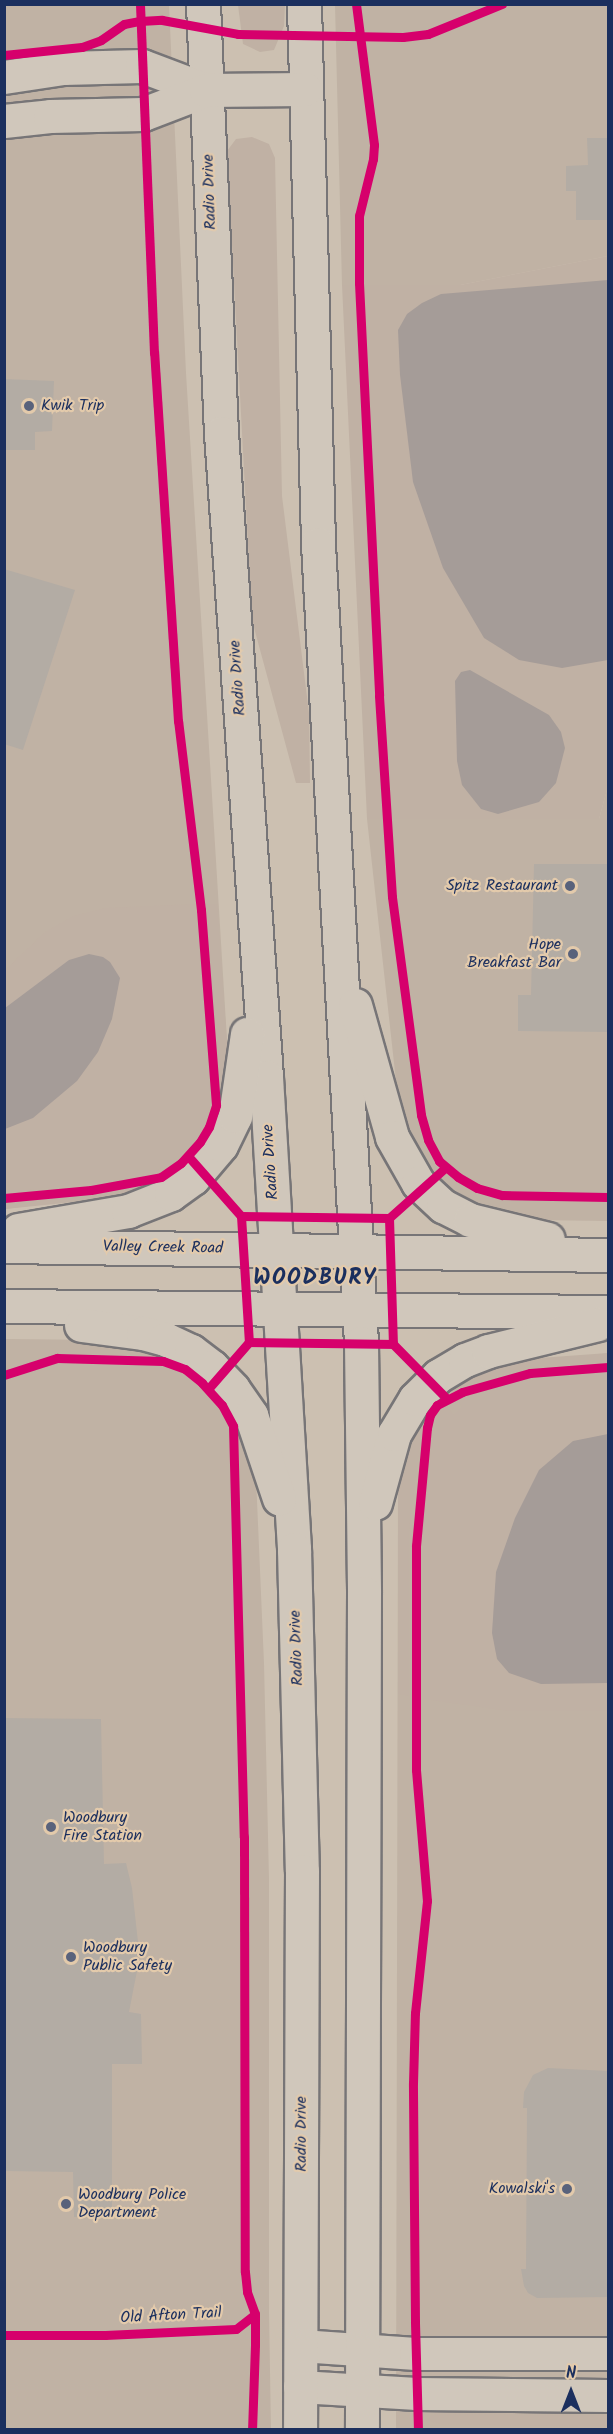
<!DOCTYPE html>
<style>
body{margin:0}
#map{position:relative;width:613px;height:2434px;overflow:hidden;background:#ccc0b1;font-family:Kalam,sans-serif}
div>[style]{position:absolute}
.built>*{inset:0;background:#c0b2a4}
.green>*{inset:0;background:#c0b1a4}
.water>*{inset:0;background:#a59c98}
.building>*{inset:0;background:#b3aca4}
.roads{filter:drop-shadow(2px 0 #777577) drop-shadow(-2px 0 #777577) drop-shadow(0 2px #777577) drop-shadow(0 -2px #777577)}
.street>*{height:32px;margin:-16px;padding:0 16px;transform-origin:16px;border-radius:16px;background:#d0c7bb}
.secondary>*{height:33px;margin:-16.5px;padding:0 16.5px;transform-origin:16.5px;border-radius:16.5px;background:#d0c7bb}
.cycleway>*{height:9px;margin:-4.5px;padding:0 4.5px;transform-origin:4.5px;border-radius:4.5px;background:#d6006c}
.dots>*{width:16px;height:16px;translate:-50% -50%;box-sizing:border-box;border:3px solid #e3caab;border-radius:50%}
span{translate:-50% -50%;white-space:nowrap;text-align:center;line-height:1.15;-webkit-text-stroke:4.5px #e3caab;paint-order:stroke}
.street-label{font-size:16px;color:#1b2f5e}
.poi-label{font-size:16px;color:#1b2f5e}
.left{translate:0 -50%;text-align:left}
.right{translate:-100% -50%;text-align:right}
.district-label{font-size:22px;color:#1b2f5e;font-weight:700;letter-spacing:1.5px}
.frame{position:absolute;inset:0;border:6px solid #1b2f5e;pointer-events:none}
.north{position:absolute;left:541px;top:2362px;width:60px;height:60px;-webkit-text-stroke:4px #e3caab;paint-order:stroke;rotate:0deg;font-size:16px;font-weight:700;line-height:24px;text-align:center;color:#1b2f5e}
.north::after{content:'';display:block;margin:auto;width:21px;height:27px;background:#1b2f5e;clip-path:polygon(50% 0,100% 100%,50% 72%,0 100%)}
</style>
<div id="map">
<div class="built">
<div style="clip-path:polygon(4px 5px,169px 5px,186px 373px,229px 1072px,224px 1108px,193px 1160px,147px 1191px,5px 1209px)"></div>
<div style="clip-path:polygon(335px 5px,608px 5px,608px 256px,460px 285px,342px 285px)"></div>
<div style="clip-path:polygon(608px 786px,608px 1221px,534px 1220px,484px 1212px,440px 1185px,413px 1150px,397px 1090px,367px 819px,599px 819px)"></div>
<div style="clip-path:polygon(5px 1339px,102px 1340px,141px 1344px,188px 1365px,234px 1412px,256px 1477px,264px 1663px,269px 1879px,269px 2312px,271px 2429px,5px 2430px)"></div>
<div style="clip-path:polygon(608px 1353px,608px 2429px,396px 2430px,398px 1491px,422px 1412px,462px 1377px)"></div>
</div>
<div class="green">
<div style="clip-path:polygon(238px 5px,285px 5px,284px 26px,274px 50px,260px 52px,243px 44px)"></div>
<div style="clip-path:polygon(252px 137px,269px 144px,275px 158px,282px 496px,309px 713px,310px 783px,296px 783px,252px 620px,227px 151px,236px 139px)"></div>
<div style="clip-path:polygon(608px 256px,608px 786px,599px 819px,367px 819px,342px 285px,460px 285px)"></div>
<div style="clip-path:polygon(196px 904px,212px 1092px,209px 1115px,196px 1139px,173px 1163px,146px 1176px,5px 1193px,5px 970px,45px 932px,73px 916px,106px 908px)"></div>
<div style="clip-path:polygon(205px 904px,217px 904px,229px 1072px,222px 1100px)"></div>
<div style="clip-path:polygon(142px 1187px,145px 1188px,114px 1198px,5px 1209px,5px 1203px)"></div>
<div style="clip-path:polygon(608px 1353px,608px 1361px,521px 1369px,452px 1390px,448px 1386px,462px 1377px,512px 1360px)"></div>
<div style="clip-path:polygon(608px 1372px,608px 1711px,509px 1711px,423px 1699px,423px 1535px,429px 1461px,438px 1412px,445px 1405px,454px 1415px,462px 1407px,456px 1400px,514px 1382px)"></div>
<div style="clip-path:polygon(423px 1417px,409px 1531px,409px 1696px,398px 1694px,398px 1478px,405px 1444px)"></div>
<div style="clip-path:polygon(443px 2414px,608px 2415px,608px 2427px,440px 2424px,426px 2420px,431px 2415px)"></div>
</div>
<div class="water">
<div style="clip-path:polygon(608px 280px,608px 660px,562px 668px,519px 660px,484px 638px,443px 568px,413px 482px,400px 375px,398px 330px,407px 314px,422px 303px,441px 294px)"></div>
<div style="clip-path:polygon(470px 670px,549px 715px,561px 732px,565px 748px,556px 783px,539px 802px,498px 814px,481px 809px,462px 785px,457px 761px,455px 681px,461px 672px)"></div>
<div style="clip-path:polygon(89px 954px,103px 957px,110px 962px,120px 978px,112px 1019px,98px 1052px,77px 1081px,33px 1118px,5px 1129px,5px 1008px,69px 960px)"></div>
<div style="clip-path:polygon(608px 1434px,608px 1683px,541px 1684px,509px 1673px,497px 1659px,492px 1633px,496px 1572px,515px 1518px,539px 1470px,573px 1441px)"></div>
</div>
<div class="building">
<div style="clip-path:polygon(587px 138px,609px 138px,609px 220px,576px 220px,576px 191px,566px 191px,566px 166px,588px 165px)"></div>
<div style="clip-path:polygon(4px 379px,54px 381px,52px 431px,35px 432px,35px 450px,4px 450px)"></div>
<div style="clip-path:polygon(4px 569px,75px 590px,23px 750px,4px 744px)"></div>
<div style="clip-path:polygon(534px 864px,609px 864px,609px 1032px,518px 1031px,518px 995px,531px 995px)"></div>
<div style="clip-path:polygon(4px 1718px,101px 1719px,104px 1864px,126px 1863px,132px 1888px,138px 1942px,137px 1971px,129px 2012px,141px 2014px,142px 2064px,112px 2064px,112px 2218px,74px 2217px,73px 2172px,4px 2171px)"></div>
<div style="clip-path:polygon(548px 2068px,609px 2071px,609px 2297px,537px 2298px,528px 2293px,524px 2286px,521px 2269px,526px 2269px,527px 2108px,523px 2108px,524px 2092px,533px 2075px)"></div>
</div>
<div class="roads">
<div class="street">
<div style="left:301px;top:2346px;width:115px;rotate:4deg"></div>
<div style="left:416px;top:2354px;width:192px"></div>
<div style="left:300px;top:2387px;width:117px;rotate:3.4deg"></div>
<div style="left:417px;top:2394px;width:191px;rotate:0.6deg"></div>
</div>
<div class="secondary">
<div style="left:203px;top:4px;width:429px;rotate:87.6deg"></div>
<div style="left:221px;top:433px;width:646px;rotate:86deg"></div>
<div style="left:266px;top:1077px;width:473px;rotate:86.6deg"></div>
<div style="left:294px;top:1549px;width:322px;rotate:88.6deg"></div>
<div style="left:302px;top:1871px;width:559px;rotate:90.2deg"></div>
<div style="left:304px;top:4px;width:540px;rotate:88.51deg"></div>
<div style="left:318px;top:544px;width:800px;rotate:86.92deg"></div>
<div style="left:361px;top:1343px;width:250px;rotate:89.3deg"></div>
<div style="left:364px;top:1593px;width:837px;rotate:90.14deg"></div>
<div style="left:4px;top:77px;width:60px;rotate:-8.7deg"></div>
<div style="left:63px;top:68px;width:79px;rotate:-1.5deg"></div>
<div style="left:142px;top:66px;width:68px;rotate:20.6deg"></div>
<div style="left:4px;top:121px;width:46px;rotate:-6.2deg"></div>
<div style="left:50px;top:116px;width:93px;rotate:-1.2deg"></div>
<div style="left:143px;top:114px;width:67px;rotate:-20.9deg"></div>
<div style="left:206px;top:90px;width:99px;rotate:-0.6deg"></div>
<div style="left:355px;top:1005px;width:137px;rotate:74.3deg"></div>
<div style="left:392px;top:1137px;width:53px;rotate:60.5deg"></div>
<div style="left:418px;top:1183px;width:34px;rotate:43deg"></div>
<div style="left:443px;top:1206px;width:30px;rotate:27deg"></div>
<div style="left:470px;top:1220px;width:80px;rotate:13.7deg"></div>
<div style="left:18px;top:1230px;width:112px;rotate:-9.8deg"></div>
<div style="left:128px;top:1211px;width:46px;rotate:-21.6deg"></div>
<div style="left:171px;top:1194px;width:27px;rotate:-36deg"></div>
<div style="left:193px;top:1178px;width:43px;rotate:-49.7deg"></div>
<div style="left:221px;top:1145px;width:32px;rotate:-64deg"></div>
<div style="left:235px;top:1116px;width:83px;rotate:-81.7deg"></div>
<div style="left:4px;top:1246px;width:604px;rotate:0.85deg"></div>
<div style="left:4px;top:1306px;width:604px;rotate:0.57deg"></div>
<div style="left:81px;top:1325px;width:63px;rotate:7.4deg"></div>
<div style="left:143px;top:1333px;width:23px;rotate:15deg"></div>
<div style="left:165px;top:1339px;width:29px;rotate:25deg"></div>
<div style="left:191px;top:1351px;width:26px;rotate:37deg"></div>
<div style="left:212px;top:1367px;width:30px;rotate:46deg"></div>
<div style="left:233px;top:1389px;width:32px;rotate:55deg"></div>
<div style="left:251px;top:1415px;width:88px;rotate:71.4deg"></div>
<div style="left:375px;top:1503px;width:72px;rotate:-74.6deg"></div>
<div style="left:394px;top:1434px;width:41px;rotate:-59deg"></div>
<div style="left:415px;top:1399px;width:33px;rotate:-45deg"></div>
<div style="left:438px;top:1376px;width:31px;rotate:-31deg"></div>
<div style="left:465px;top:1360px;width:25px;rotate:-21deg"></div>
<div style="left:488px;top:1351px;width:113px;rotate:-13.8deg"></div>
</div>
</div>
<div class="cycleway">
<div style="left:356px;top:4px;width:142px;rotate:82.7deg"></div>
<div style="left:374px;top:145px;width:14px;rotate:94deg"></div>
<div style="left:373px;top:159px;width:59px;rotate:103.8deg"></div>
<div style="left:359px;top:216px;width:67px;rotate:90deg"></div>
<div style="left:359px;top:283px;width:413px;rotate:87.2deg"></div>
<div style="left:379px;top:696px;width:201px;rotate:86.3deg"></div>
<div style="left:392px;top:897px;width:220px;rotate:82.4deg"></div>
<div style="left:421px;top:1115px;width:26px;rotate:74deg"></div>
<div style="left:428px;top:1140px;width:24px;rotate:62deg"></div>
<div style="left:439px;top:1161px;width:25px;rotate:40deg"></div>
<div style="left:458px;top:1177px;width:22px;rotate:30deg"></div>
<div style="left:477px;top:1188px;width:26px;rotate:16deg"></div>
<div style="left:502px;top:1195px;width:106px;rotate:1.1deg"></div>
<div style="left:4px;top:55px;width:78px;rotate:-5.9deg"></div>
<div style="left:82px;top:47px;width:20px;rotate:-20deg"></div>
<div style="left:101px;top:40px;width:28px;rotate:-35deg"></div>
<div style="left:124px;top:24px;width:16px;rotate:-11deg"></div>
<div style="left:140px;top:21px;width:22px;rotate:-3deg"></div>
<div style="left:162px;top:20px;width:77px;rotate:10.4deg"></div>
<div style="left:238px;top:34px;width:165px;rotate:1deg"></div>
<div style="left:403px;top:37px;width:25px;rotate:-7deg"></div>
<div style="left:428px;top:34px;width:80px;rotate:-22.1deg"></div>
<div style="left:188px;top:1156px;width:80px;rotate:48.5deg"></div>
<div style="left:241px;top:1216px;width:126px;rotate:86.4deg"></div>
<div style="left:249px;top:1342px;width:62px;rotate:131.1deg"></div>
<div style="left:4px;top:1198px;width:87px;rotate:-5.3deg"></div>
<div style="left:91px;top:1190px;width:71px;rotate:-10.5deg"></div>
<div style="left:161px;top:1177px;width:24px;rotate:-35deg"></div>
<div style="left:181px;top:1163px;width:28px;rotate:-48deg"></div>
<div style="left:200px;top:1142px;width:17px;rotate:-59deg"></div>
<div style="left:209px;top:1127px;width:23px;rotate:-72deg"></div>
<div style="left:216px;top:1105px;width:196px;rotate:-94.4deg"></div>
<div style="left:201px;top:910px;width:190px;rotate:-96.9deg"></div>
<div style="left:178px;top:721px;width:369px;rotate:-93.7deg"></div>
<div style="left:154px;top:353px;width:349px;rotate:-92.3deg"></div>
<div style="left:241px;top:1216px;width:148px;rotate:0.8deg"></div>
<div style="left:389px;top:1218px;width:75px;rotate:-41.8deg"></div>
<div style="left:389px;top:1218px;width:126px;rotate:88.2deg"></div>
<div style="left:393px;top:1344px;width:76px;rotate:45.5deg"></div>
<div style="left:249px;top:1342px;width:144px;rotate:0.8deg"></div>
<div style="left:4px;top:1375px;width:56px;rotate:-17.8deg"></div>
<div style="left:57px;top:1358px;width:106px;rotate:1.6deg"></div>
<div style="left:163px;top:1361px;width:23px;rotate:20deg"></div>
<div style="left:185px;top:1369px;width:22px;rotate:39deg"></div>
<div style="left:202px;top:1383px;width:30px;rotate:48deg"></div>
<div style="left:222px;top:1405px;width:24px;rotate:62deg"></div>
<div style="left:233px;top:1426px;width:411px;rotate:88.5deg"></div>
<div style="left:244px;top:1837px;width:435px;rotate:89.9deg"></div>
<div style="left:245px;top:2272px;width:20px;rotate:84deg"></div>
<div style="left:247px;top:2292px;width:23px;rotate:70deg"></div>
<div style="left:255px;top:2314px;width:31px;rotate:90deg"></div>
<div style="left:255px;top:2345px;width:85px;rotate:92deg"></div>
<div style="left:4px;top:2335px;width:101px"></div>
<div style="left:105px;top:2335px;width:131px;rotate:-2.6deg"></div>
<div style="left:236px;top:2329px;width:24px;rotate:-38deg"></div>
<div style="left:418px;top:2430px;width:109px;rotate:-91.6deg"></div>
<div style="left:415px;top:2321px;width:238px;rotate:-90.5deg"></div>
<div style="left:413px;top:2083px;width:70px;rotate:-88.4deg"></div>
<div style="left:415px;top:2013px;width:113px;rotate:-83.9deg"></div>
<div style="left:427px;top:1901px;width:131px;rotate:-94.8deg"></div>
<div style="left:416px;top:1770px;width:224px;rotate:-90deg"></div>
<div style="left:416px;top:1546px;width:119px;rotate:-84.7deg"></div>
<div style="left:427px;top:1428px;width:13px;rotate:-77deg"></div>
<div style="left:430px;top:1415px;width:12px;rotate:-55deg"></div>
<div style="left:437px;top:1405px;width:28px;rotate:-27deg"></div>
<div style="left:462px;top:1392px;width:71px;rotate:-15.6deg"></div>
<div style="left:530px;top:1373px;width:78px;rotate:-4.4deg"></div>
</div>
<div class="dots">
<div style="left:29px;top:406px;background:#59627b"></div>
<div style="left:570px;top:886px;background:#59627b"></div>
<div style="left:573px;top:954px;background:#59627b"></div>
<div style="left:51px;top:1827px;background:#59627b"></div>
<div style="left:71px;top:1957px;background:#59627b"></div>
<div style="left:567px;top:2189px;background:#59627b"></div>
<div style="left:66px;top:2204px;background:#59627b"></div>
</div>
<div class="street-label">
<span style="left:210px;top:192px;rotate:-92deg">Radio Drive</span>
<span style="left:238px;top:678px;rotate:-94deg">Radio Drive</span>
<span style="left:271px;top:1162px;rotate:-94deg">Radio Drive</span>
<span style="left:163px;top:1248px;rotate:1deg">Valley Creek Road</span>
<span style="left:297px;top:1648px;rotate:-92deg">Radio Drive</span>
<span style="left:302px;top:2134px;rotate:-90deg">Radio Drive</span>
<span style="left:171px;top:2316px;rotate:-3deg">Old Afton Trail</span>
</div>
<div class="poi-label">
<span class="left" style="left:41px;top:406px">Kwik Trip</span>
<span class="right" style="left:558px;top:886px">Spitz Restaurant</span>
<span class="right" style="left:561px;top:954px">Hope<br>Breakfast Bar</span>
<span class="left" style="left:63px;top:1827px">Woodbury<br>Fire Station</span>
<span class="left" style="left:83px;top:1957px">Woodbury<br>Public Safety</span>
<span class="right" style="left:555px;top:2189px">Kowalski's</span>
<span class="left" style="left:78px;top:2204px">Woodbury Police<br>Department</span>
</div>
<div class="district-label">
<span style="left:315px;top:1279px">WOODBURY</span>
</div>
<div class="frame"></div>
<div class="north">N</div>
</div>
